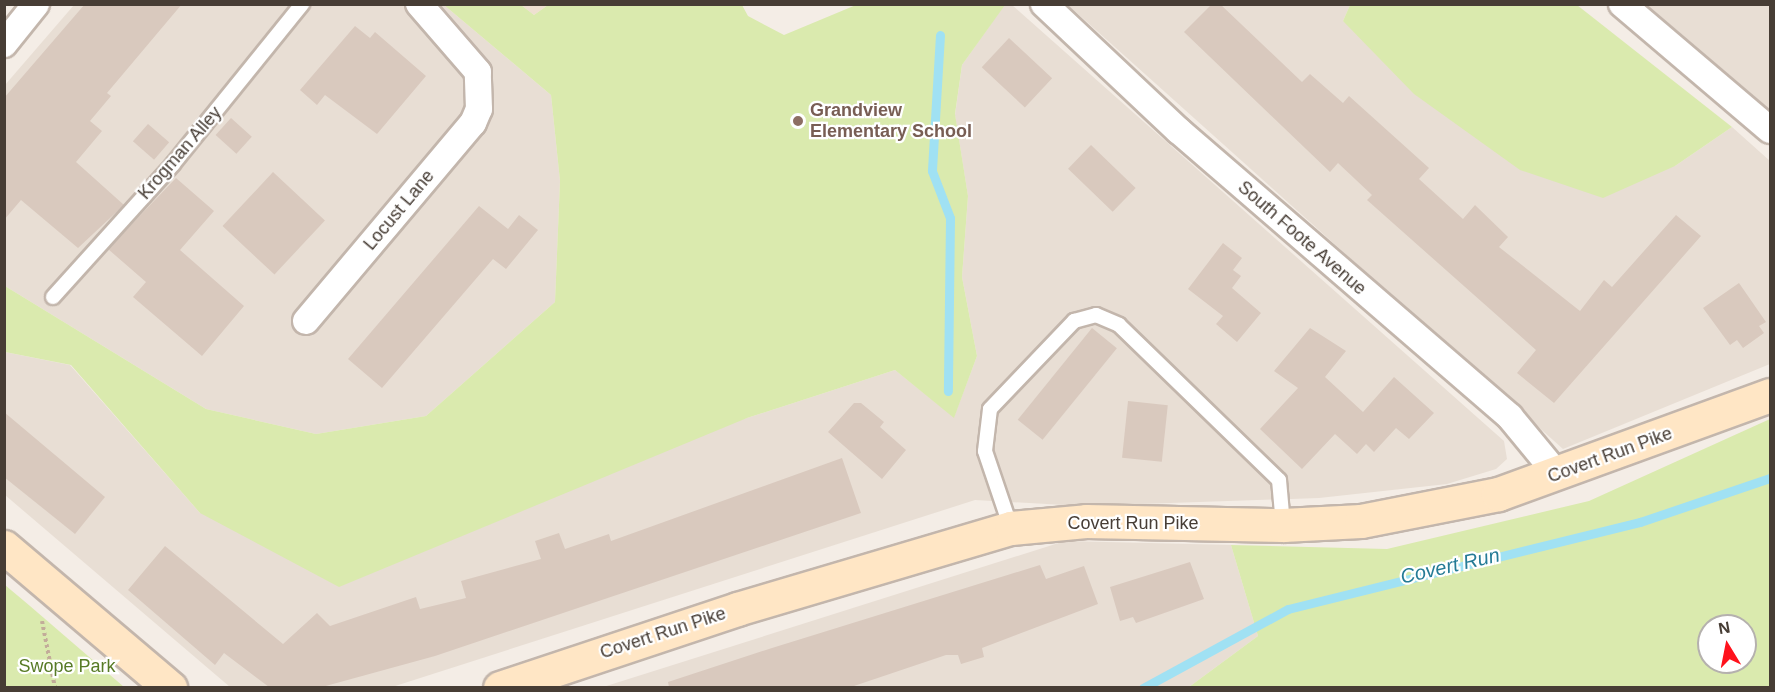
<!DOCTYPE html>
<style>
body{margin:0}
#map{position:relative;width:1775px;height:692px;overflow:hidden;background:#f4ede6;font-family:Helvetica,sans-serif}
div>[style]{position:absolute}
.residential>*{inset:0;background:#e8ded4}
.education>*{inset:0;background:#eee0d0}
.green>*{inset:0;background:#daeaae}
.stream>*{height:9px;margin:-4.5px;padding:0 4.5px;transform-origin:4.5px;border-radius:4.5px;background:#a0e1f3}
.building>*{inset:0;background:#d9c9be;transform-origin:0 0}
.path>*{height:4px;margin-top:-2px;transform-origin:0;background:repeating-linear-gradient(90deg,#c2ac99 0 3px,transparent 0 6px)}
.roads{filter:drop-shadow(2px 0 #c3b6ac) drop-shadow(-2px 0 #c3b6ac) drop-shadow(0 2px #c3b6ac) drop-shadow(0 -2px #c3b6ac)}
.lane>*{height:14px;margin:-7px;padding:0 7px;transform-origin:7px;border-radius:7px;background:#fff}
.street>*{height:26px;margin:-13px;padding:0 13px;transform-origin:13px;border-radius:13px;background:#fff}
.secondary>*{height:33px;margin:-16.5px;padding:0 16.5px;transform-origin:16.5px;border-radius:16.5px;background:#ffe6c5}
.dots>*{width:16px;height:16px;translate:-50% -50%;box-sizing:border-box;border:3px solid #fff;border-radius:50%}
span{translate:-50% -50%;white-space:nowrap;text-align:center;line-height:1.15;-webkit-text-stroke:4.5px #fff;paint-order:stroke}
.education-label{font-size:18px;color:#785e54;font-weight:700}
.left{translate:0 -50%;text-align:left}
.street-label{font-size:18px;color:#473d35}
.park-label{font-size:18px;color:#577b26}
.water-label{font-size:20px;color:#257b96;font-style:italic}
.frame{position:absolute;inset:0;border:6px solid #473d35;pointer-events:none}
.north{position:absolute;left:1697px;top:614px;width:60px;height:60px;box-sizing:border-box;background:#fff;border:2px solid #b5b1ae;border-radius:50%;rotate:350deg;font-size:16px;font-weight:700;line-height:24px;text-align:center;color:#473d35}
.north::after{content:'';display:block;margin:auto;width:21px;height:27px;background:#ff121c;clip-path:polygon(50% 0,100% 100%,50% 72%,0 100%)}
</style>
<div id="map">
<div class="residential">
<div style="clip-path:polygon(1005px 4px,1012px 5px,1504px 441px,1507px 459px,1496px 469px,1447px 484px,1319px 498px,1082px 506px,975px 500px,389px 688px,230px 687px,5px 495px,5px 352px,70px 365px,200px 513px,747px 418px,895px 370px,954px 417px,977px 356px,962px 277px,968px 196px,955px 115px,962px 65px)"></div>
<div style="clip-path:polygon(74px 5px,444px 5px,551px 95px,560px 181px,555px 302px,426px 416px,316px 434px,206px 409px,5px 286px,5px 85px)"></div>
<div style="clip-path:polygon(1068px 5px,1350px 5px,1343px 21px,1675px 166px,1732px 127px,1770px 161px,1770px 364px,1563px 449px)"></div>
<div style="clip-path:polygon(1640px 5px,1770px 5px,1770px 119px)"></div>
<div style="clip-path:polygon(1065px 541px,1231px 545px,1258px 636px,1189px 687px,600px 688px)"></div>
</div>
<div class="education">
<div style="clip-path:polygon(521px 5px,548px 5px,534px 15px)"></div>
</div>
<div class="green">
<div style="clip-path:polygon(444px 5px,521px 5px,534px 15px,548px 5px,742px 5px,748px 16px,784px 35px,856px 5px,1005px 5px,962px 65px,955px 114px,968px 196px,962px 277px,977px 356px,954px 418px,895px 370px,747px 418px,339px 587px,200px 513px,71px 365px,5px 352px,5px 286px,206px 409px,316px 434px,426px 416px,555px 302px,560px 181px,551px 95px)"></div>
<div style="clip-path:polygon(1350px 5px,1577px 5px,1732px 127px,1675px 166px,1603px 198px,1520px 170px,1414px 94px,1343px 21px)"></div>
<div style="clip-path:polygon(evenodd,1770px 419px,1770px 687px,1189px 687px,1258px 636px,1231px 545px,1387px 549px,1589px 501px,1770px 419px,1709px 626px,1745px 626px,1745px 662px,1709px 662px,1709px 626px)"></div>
<div style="clip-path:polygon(5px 585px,30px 606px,124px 687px,5px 687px)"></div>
</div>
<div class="stream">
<div style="left:940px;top:35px;width:136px;rotate:93.4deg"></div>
<div style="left:932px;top:171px;width:50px;rotate:69deg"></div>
<div style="left:950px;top:218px;width:173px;rotate:90.7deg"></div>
<div style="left:1143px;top:688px;width:165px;rotate:-28.6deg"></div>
<div style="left:1288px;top:609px;width:363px;rotate:-13.9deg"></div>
<div style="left:1640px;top:522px;width:137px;rotate:-18.7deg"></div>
</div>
<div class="building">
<div style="clip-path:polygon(85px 4px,182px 4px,107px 93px,111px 96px,90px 121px,102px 131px,76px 162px,124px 205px,78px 248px,21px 200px,4px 220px,4px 98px)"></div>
<div style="clip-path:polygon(1212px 4px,1220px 4px,1302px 82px,1310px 74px,1343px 103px,1349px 96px,1429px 168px,1419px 179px,1463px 219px,1475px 205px,1508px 237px,1499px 247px,1580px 311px,1604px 280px,1612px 287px,1676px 215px,1701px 236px,1554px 403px,1517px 373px,1536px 350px,1367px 200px,1372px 195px,1338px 163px,1330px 172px,1184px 32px)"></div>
<div style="clip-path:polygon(355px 26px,370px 38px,375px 32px,426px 76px,377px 134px,325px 95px,317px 105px,300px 90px)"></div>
<div style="left:1009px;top:38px;width:59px;height:40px;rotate:43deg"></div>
<div style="left:231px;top:118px;width:28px;height:23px;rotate:42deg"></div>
<div style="left:148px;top:124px;width:28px;height:23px;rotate:41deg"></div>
<div style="left:1091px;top:145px;width:62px;height:33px;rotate:44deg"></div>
<div style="left:273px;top:172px;width:71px;height:74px;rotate:43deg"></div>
<div style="clip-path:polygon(176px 178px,214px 211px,180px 250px,244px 306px,202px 356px,133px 297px,146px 282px,108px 249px)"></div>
<div style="clip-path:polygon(479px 206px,508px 229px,519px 215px,538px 230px,506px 269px,493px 259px,382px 388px,348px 359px)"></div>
<div style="clip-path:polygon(1223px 243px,1242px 258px,1233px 270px,1241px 276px,1232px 288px,1261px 313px,1237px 342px,1216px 324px,1223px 316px,1188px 289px)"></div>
<div style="clip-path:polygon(1739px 283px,1766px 322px,1759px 326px,1764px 333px,1743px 348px,1737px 340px,1730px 345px,1703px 308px)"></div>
<div style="left:1092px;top:328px;width:32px;height:118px;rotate:39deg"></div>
<div style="clip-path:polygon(1310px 328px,1346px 351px,1325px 377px,1363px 412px,1394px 377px,1434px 413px,1409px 439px,1396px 428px,1374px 452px,1366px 444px,1357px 454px,1335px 434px,1302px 469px,1260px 429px,1298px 388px,1274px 371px)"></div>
<div style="left:1128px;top:401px;width:40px;height:57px;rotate:6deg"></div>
<div style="clip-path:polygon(854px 403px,861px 403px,884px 422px,880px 427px,906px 450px,882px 479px,828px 432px)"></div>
<div style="clip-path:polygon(4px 412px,105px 497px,75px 534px,4px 477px)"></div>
<div style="clip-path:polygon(842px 458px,861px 513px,435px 656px,322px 687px,269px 687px,224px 653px,215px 665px,128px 590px,165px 546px,283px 644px,317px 613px,330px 626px,416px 597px,420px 609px,466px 598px,461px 581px,541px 559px,535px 541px,559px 533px,565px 549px,609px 534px,611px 541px)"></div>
<div style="clip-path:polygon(1190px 562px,1204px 599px,1136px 623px,1133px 617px,1120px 621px,1110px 587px)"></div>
<div style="clip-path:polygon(1040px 565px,1046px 579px,1084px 566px,1098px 604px,982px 648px,984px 657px,961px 664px,958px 655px,946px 655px,851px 687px,669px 687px,668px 682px,772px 648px)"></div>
</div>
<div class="path">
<div style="left:42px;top:621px;width:68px;rotate:79deg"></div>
</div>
<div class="roads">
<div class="lane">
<div style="left:53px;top:297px;width:179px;rotate:-47.9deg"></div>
<div style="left:173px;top:164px;width:206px;rotate:-51.1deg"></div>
<div style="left:1011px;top:528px;width:81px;rotate:-108.7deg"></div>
<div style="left:985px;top:451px;width:42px;rotate:-83.2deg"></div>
<div style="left:990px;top:409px;width:122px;rotate:-46.3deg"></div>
<div style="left:1074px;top:321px;width:23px;rotate:-15deg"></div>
<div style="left:1096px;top:315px;width:25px;rotate:23deg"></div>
<div style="left:1119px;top:325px;width:223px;rotate:44.1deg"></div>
<div style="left:1279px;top:480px;width:45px;rotate:84.9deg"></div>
</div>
<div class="street">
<div style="left:1044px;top:4px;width:185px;rotate:43.3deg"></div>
<div style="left:1179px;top:131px;width:437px;rotate:40.8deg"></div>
<div style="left:1510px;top:417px;width:74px;rotate:50.5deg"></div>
<div style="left:1622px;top:4px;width:194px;rotate:40.4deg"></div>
<div style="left:4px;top:44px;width:51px;rotate:-51.3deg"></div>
<div style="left:306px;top:321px;width:259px;rotate:-49.9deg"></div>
<div style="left:473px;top:123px;width:15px;rotate:-67deg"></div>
<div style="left:479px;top:109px;width:37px;rotate:-92deg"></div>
<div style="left:478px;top:72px;width:90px;rotate:-130.9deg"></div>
</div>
<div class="secondary">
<div style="left:4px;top:547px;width:218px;rotate:40.3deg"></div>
<div style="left:500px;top:688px;width:250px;rotate:-18.4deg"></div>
<div style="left:737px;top:609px;width:286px;rotate:-16.5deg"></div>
<div style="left:1011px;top:528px;width:75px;rotate:-5.3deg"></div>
<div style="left:1086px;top:521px;width:197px;rotate:1.2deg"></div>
<div style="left:1283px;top:525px;width:78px;rotate:-2.9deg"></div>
<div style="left:1361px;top:521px;width:140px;rotate:-11.1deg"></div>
<div style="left:1498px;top:494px;width:289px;rotate:-20deg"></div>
</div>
</div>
<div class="dots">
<div style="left:798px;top:121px;background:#8d6e63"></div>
</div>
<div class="education-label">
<span class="left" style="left:810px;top:121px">Grandview<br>Elementary School</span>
</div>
<div class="street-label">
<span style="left:180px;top:153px;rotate:-49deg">Krogman Alley</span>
<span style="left:399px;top:210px;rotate:-50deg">Locust Lane</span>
<span style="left:1302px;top:238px;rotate:41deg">South Foote Avenue</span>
<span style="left:1610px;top:455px;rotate:-20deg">Covert Run Pike</span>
<span style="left:1133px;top:523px">Covert Run Pike</span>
<span style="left:663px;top:633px;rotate:-18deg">Covert Run Pike</span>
</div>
<div class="park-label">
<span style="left:67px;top:666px">Swope Park</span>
</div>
<div class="water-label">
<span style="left:1450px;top:566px;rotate:-13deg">Covert Run</span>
</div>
<div class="frame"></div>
<div class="north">N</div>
</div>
